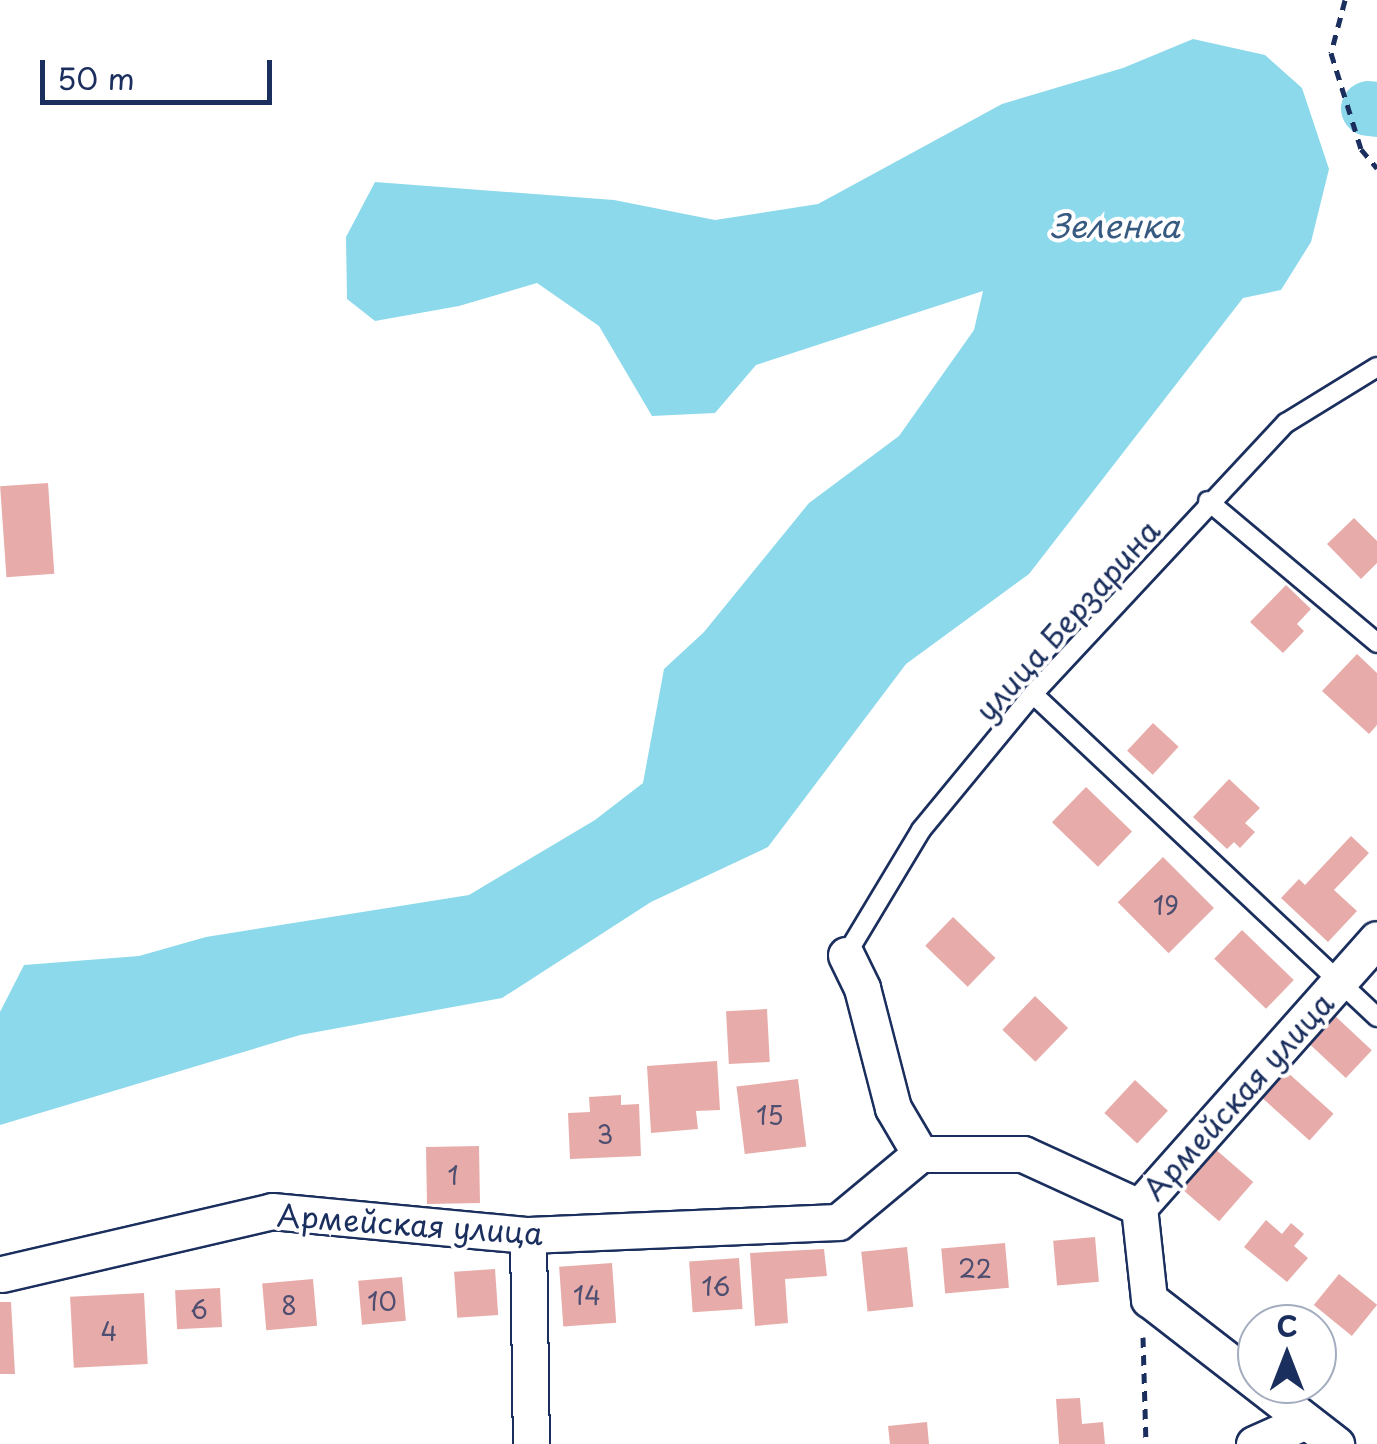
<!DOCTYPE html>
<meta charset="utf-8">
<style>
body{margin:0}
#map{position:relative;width:1377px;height:1444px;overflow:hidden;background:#fff;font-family:"Playpen Sans",sans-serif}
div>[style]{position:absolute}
.water>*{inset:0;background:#8cd9eb}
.river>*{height:55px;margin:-27.5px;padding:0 27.5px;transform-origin:27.5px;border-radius:27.5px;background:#8cd9eb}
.building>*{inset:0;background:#e7aca9;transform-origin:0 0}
.path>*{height:5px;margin-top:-2.5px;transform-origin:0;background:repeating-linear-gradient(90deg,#1b2f5e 0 10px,transparent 0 18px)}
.roads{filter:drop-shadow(2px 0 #1b2f5e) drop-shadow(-2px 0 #1b2f5e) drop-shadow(0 2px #1b2f5e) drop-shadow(0 -2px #1b2f5e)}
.lane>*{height:18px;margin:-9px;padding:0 9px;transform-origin:9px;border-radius:9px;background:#fff}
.street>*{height:35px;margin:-17.5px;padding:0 17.5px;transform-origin:17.5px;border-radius:17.5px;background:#fff}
span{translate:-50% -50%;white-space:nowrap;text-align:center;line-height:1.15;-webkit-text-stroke:8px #fff;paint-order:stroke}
.number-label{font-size:25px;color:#4e4e71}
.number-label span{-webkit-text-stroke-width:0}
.street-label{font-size:30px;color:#1b2f5e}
.water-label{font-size:32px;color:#375a81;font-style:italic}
.north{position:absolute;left:1237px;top:1304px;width:100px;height:100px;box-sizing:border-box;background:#fff;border:2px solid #a4acbf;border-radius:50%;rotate:0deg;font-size:28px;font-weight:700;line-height:40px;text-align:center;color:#1b2f5e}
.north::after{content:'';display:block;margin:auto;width:35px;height:45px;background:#1b2f5e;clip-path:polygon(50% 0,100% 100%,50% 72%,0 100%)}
.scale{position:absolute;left:40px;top:60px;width:232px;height:45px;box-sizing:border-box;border:5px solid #1b2f5e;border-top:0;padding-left:12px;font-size:30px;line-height:35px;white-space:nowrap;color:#1b2f5e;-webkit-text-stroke:8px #fff;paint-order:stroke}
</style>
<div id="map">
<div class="water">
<div style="clip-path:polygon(1193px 39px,1265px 55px,1302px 88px,1329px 169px,1311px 242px,1281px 290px,1243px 298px,1029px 574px,906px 664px,768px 847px,651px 902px,502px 998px,300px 1035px,0 1125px,0 1012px,24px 965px,139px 956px,206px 937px,469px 895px,595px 820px,643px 783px,664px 669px,704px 632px,809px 503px,899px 436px,974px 330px,983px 291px,756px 365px,715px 413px,652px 416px,599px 326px,537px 283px,459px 306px,375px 321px,347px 299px,346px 237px,375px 182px,614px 200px,715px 220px,818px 204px,1002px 104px,1123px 68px)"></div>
</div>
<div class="river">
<div style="left:1368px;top:108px;width:9px;rotate:6deg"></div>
</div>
<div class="building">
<div style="left:48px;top:483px;width:91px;height:48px;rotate:86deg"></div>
<div style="clip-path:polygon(1354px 518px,1377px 541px,1377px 563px,1361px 579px,1327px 544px)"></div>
<div style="clip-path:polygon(1286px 585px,1311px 609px,1297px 624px,1304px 631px,1283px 653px,1250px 622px)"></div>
<div style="clip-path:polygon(1357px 654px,1377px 673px,1377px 725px,1369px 734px,1322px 691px)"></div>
<div style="left:1153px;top:723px;width:35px;height:38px;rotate:43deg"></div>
<div style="clip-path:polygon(1229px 779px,1260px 808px,1245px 823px,1255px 832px,1240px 848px,1234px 842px,1227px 849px,1193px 817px)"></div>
<div style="left:1086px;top:787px;width:64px;height:49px;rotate:44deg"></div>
<div style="clip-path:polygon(1351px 836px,1369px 853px,1334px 890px,1357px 911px,1328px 942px,1281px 898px,1299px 879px,1305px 885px)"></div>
<div style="left:1163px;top:857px;width:72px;height:64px;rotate:45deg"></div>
<div style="left:953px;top:917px;width:59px;height:40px;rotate:44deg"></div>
<div style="left:1242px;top:930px;width:72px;height:40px;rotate:44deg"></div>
<div style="left:1035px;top:996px;width:46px;height:47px;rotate:44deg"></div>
<div style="left:767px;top:1009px;width:53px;height:41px;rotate:87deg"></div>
<div style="left:1333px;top:1014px;width:53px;height:38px;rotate:43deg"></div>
<div style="clip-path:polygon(717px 1061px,720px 1110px,696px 1111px,698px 1129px,651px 1133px,647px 1066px)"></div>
<div style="left:1286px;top:1071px;width:64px;height:36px;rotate:42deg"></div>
<div style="left:798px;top:1079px;width:68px;height:62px;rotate:83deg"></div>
<div style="left:1135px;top:1080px;width:45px;height:45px;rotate:43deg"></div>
<div style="clip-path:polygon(621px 1095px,621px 1105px,639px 1104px,641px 1156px,570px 1159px,568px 1113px,590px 1112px,589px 1097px)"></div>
<div style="left:479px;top:1146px;width:57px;height:53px;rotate:89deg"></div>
<div style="left:1214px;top:1148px;width:52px;height:52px;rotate:41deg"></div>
<div style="clip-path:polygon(1266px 1220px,1282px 1234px,1291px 1223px,1304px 1234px,1294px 1246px,1308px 1258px,1287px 1282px,1244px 1247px)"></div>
<div style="left:1095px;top:1237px;width:45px;height:42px;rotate:85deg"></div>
<div style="left:1005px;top:1243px;width:45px;height:64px;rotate:85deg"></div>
<div style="left:907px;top:1247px;width:60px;height:46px;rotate:84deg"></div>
<div style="clip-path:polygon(824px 1249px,827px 1276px,785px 1279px,788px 1323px,755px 1326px,750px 1253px)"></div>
<div style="left:739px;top:1258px;width:51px;height:50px;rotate:86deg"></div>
<div style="left:612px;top:1263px;width:60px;height:53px;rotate:86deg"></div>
<div style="left:495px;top:1269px;width:46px;height:41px;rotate:86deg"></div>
<div style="left:1339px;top:1274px;width:49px;height:40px;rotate:39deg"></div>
<div style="left:402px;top:1277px;width:44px;height:44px;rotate:85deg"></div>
<div style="left:313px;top:1279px;width:47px;height:51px;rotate:85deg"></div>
<div style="left:220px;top:1288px;width:39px;height:45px;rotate:87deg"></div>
<div style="left:144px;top:1293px;width:71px;height:74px;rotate:87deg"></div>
<div style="clip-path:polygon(0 1302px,11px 1302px,15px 1374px,0 1374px)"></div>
<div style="clip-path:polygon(1080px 1398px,1082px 1424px,1103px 1422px,1105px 1444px,1059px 1444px,1056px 1399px)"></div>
<div style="clip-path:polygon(927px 1422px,929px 1444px,890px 1444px,888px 1426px)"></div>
</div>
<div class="path">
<div style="left:1345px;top:0;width:55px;rotate:104.8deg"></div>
<div style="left:1331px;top:53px;width:101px;rotate:72.6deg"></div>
<div style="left:1361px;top:149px;width:25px;rotate:50deg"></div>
<div style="left:1143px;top:1337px;width:107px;rotate:88.4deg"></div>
</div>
<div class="roads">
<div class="lane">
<div style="left:1208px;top:501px;width:221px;rotate:40deg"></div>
<div style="left:1033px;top:694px;width:472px;rotate:43.2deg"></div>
<div style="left:846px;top:955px;width:146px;rotate:-59deg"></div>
<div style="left:921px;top:830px;width:176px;rotate:-50.5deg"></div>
<div style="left:1033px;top:694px;width:371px;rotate:-47deg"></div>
<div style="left:1286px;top:423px;width:107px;rotate:-31.6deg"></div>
</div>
<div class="street">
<div style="left:846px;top:955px;width:37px;rotate:64deg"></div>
<div style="left:862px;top:988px;width:124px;rotate:75.5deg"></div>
<div style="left:893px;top:1108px;width:53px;rotate:59.6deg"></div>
<div style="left:920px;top:1154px;width:103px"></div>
<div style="left:1023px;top:1154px;width:128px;rotate:24.6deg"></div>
<div style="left:1139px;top:1207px;width:93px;rotate:83.8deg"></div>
<div style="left:1149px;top:1299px;width:237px;rotate:37.8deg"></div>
<div style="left:1139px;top:1207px;width:358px;rotate:-48.4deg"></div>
<div style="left:528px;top:1235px;width:209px;rotate:89.2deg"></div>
<div style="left:2px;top:1274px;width:277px;rotate:-13.1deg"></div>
<div style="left:272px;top:1211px;width:257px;rotate:5.4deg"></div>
<div style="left:528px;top:1235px;width:310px;rotate:-2.4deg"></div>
<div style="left:838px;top:1222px;width:107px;rotate:-39.7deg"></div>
<div style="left:1254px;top:1444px;width:51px;rotate:-24.1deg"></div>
</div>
</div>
<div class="number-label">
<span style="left:1166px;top:905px">19</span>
<span style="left:770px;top:1115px">15</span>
<span style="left:605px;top:1134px">3</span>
<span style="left:453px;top:1175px">1</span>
<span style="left:975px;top:1268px">22</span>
<span style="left:716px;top:1286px">16</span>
<span style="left:587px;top:1295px">14</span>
<span style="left:382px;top:1301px">10</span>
<span style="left:289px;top:1305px">8</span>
<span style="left:199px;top:1309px">6</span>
<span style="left:109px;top:1331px">4</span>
</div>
<div class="street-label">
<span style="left:1067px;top:620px;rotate:-48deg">улица Берзарина</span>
<span style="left:1238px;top:1096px;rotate:-48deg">Армейская улица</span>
<span style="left:410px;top:1224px;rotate:4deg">Армейская улица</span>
</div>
<div class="water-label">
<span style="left:1115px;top:225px">Зеленка</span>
</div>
<div class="north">С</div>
<div class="scale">50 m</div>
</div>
